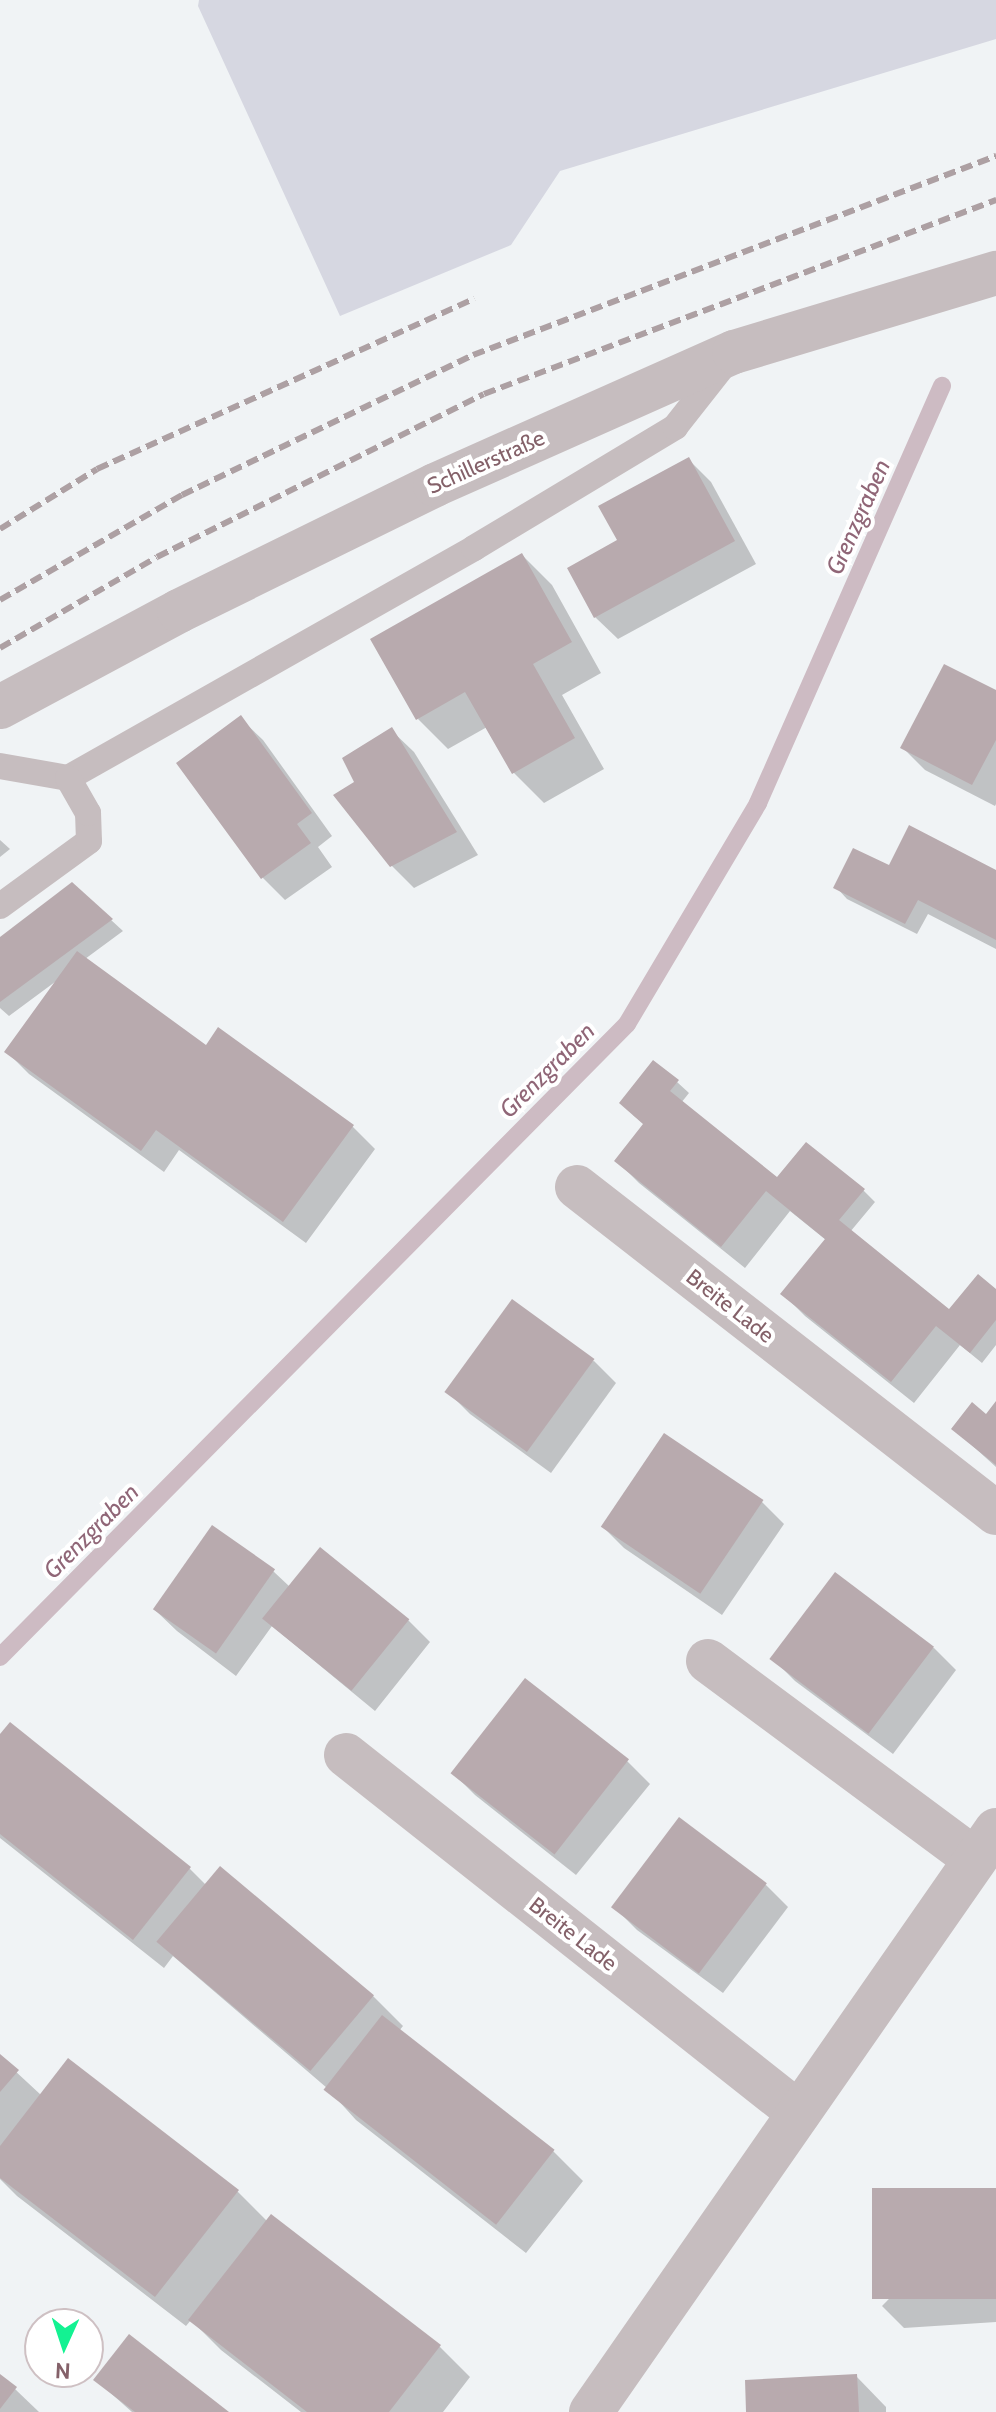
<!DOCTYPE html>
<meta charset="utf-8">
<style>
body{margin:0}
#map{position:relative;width:996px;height:2412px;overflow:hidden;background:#f0f3f5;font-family:Cabin,sans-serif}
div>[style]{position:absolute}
.green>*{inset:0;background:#d6d7e1}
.shadow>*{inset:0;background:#0003}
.stream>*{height:18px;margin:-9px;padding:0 9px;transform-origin:9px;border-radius:9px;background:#cdbbc3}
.building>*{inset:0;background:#b8aaae;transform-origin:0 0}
.lane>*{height:26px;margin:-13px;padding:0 13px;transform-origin:13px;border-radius:13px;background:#c6bdbf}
.street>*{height:44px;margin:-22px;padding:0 22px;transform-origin:22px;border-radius:22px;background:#c6bdbf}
.rail>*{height:6px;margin-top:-3px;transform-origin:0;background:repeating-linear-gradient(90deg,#ada0a3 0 12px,transparent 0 18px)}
span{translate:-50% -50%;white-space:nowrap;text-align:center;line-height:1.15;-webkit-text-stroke:8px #fff;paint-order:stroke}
.street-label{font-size:22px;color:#846169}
.water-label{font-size:24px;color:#906677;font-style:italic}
.north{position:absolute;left:24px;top:2308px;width:80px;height:80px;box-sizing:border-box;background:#fff;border:2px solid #cec0c3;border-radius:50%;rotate:183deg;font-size:22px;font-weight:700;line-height:32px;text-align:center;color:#846169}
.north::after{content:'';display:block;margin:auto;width:28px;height:36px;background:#13f292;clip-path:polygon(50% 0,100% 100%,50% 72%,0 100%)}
</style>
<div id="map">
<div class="green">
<div style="clip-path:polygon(199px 0,996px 0,996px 39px,560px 171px,511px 245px,340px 316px,198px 6px)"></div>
</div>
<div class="shadow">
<div style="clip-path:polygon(689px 460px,711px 482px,756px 564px,618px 639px,595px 617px,620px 541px)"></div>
<div style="clip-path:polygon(522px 555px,552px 585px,601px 673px,562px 695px,604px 769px,544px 803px,514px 773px,487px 727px,448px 749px,418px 719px)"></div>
<div style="clip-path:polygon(996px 693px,996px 804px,995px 806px,925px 770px,902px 747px)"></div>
<div style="clip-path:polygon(240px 718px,263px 740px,332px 836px,318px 847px,332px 867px,285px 900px,263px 878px)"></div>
<div style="clip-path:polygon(391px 730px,414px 752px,478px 855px,414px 888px,391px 865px,357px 783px)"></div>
<div style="clip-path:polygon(0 840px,10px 849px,0 857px)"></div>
<div style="clip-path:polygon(889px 868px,996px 872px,996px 949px,928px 914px,917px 934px,847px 899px,836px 887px)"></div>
<div style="clip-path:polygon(72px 884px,123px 931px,85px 959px,206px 1048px,219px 1030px,353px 1127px,375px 1149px,306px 1243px,179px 1150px,164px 1172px,29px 1074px,7px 1052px,59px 979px,9px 1016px,0 1008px,0 939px)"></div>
<div style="clip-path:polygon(677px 1082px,689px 1093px,681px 1103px,778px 1180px,863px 1190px,875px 1202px,850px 1232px,950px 1312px,996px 1291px,996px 1345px,982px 1363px,960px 1345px,914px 1403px,805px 1316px,783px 1294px,826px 1240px,790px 1211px,745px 1268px,639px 1183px,617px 1161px,645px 1125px,633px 1115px)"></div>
<div style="clip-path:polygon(594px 1361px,616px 1383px,551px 1473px,470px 1414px,447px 1391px)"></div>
<div style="clip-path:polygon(996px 1405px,996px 1467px,954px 1429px,987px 1417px)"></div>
<div style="clip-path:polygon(762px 1502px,784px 1524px,722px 1615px,624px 1548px,602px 1526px)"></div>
<div style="clip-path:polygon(273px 1571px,290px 1587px,408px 1620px,430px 1642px,375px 1711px,272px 1626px,236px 1676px,177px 1631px,154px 1609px)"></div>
<div style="clip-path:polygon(934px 1648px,956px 1670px,893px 1754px,795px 1681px,773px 1659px)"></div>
<div style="clip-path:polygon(0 1738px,189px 1868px,206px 1885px,373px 1996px,403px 2026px,399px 2031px,553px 2151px,583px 2181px,526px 2253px,356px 2120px,327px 2088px,173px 1956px,164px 1968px,0 1838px)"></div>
<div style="clip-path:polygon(627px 1761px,650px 1784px,576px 1875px,475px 1795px,453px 1773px)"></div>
<div style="clip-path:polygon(766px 1885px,788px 1907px,723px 1993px,637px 1930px,615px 1908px)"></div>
<div style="clip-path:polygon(0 2057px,41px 2095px,238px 2192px,267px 2221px,271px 2217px,440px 2347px,470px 2377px,443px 2412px,301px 2412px,221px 2350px,191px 2320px,186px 2326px,17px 2196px,0 2179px)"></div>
<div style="clip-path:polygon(996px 2190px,996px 2322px,904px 2328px,882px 2306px)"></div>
<div style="clip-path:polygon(856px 2376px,886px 2407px,886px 2412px,748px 2412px)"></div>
<div style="clip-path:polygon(0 2377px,15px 2389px,39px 2412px,0 2412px)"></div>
<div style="clip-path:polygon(96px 2380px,226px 2412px,132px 2412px)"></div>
</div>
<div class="stream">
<div style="left:0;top:1657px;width:891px;rotate:-45.27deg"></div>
<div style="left:627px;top:1024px;width:257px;rotate:-59.3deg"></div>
<div style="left:758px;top:803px;width:456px;rotate:-66.2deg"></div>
</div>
<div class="building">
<div style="clip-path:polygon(689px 457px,735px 541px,594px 618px,567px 568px,617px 540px,598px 506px)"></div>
<div style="clip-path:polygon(522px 553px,572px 642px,533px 664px,575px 738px,512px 774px,465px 692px,416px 720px,370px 639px)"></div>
<div style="clip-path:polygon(944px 664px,996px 690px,996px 740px,972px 785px,900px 748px)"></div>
<div style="clip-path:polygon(241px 715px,312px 813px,297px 824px,311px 843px,261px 879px,176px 763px)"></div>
<div style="clip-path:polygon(392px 727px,457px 832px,390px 867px,333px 795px,354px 782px,342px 758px)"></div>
<div style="clip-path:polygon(909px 825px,996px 870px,996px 940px,918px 900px,905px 924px,833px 888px,853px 848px,889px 865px)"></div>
<div style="clip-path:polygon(72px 882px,113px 919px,0 1002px,0 937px)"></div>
<div style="clip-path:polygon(77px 951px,206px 1045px,218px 1027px,354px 1125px,283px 1222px,156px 1130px,141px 1151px,4px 1052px)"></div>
<div style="clip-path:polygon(653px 1060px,679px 1080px,670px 1091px,777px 1177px,806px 1142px,865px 1189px,839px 1220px,949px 1309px,978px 1274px,996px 1289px,996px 1320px,970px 1353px,936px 1326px,891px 1382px,780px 1294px,825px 1239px,766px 1191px,721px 1247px,614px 1161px,643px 1124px,619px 1103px)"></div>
<div style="left:512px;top:1299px;width:102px;height:115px;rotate:36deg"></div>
<div style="clip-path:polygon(996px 1401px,996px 1465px,951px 1429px,972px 1402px,986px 1414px)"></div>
<div style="left:664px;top:1433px;width:120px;height:113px;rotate:34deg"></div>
<div style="left:212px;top:1525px;width:77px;height:103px;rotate:35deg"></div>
<div style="left:320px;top:1547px;width:115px;height:92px;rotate:39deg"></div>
<div style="left:835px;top:1572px;width:124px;height:109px;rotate:37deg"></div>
<div style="left:525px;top:1678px;width:132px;height:121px;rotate:38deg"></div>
<div style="clip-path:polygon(10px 1722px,191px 1867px,133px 1940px,0 1834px,0 1734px)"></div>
<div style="left:679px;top:1817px;width:110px;height:113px;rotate:37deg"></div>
<div style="left:220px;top:1866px;width:201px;height:99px;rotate:40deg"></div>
<div style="left:382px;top:2015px;width:219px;height:95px;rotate:38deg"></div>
<div style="clip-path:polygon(0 2054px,19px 2070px,0 2092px)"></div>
<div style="clip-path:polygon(68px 2058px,239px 2190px,155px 2297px,0 2178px,0 2146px)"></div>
<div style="left:996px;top:2188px;width:111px;height:124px;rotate:90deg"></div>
<div style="clip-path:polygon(271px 2214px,441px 2345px,389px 2412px,307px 2412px,188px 2320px)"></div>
<div style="clip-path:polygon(129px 2334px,229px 2412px,135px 2412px,93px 2380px)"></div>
<div style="clip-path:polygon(0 2374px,17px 2387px,0 2409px)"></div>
<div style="clip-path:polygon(857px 2374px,859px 2412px,746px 2412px,745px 2380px)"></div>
</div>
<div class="lane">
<div style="left:0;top:766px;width:69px;rotate:10deg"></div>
<div style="left:68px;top:778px;width:467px;rotate:-29.5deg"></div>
<div style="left:474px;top:548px;width:235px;rotate:-31deg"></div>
<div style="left:675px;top:427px;width:84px;rotate:-51.8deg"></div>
<div style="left:0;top:906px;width:110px;rotate:-36.1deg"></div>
<div style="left:89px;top:841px;width:28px;rotate:-92deg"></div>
<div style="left:88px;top:813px;width:40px;rotate:-119.7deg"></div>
</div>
<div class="street">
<div style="left:0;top:707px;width:203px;rotate:-28.2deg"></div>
<div style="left:179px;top:611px;width:285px;rotate:-26.2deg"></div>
<div style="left:435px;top:485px;width:327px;rotate:-24deg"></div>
<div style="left:734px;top:352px;width:274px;rotate:-16.8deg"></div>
<div style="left:577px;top:1187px;width:531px;rotate:37.88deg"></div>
<div style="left:708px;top:1661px;width:332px;rotate:36.6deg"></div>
<div style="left:346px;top:1755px;width:577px;rotate:38.32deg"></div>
<div style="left:591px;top:2412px;width:709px;rotate:-55.17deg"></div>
</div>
<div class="rail">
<div style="left:0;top:529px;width:114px;rotate:-31.7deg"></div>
<div style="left:97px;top:469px;width:414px;rotate:-24.3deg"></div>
<div style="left:0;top:600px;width:210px;rotate:-30deg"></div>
<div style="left:182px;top:495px;width:323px;rotate:-25.7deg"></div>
<div style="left:473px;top:355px;width:560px;rotate:-20.83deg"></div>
<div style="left:0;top:648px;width:181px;rotate:-30.1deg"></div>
<div style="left:157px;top:557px;width:365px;rotate:-26.5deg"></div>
<div style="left:484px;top:394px;width:548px;rotate:-20.75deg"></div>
</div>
<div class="street-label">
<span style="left:486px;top:462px;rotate:-24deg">Schillerstraße</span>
<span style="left:730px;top:1306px;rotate:38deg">Breite Lade</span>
<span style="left:573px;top:1934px;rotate:38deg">Breite Lade</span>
</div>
<div class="water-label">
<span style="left:858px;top:517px;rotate:-66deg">Grenzgraben</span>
<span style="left:547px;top:1070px;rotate:-45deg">Grenzgraben</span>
<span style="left:91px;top:1531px;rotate:-45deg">Grenzgraben</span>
</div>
<div class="north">N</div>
</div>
